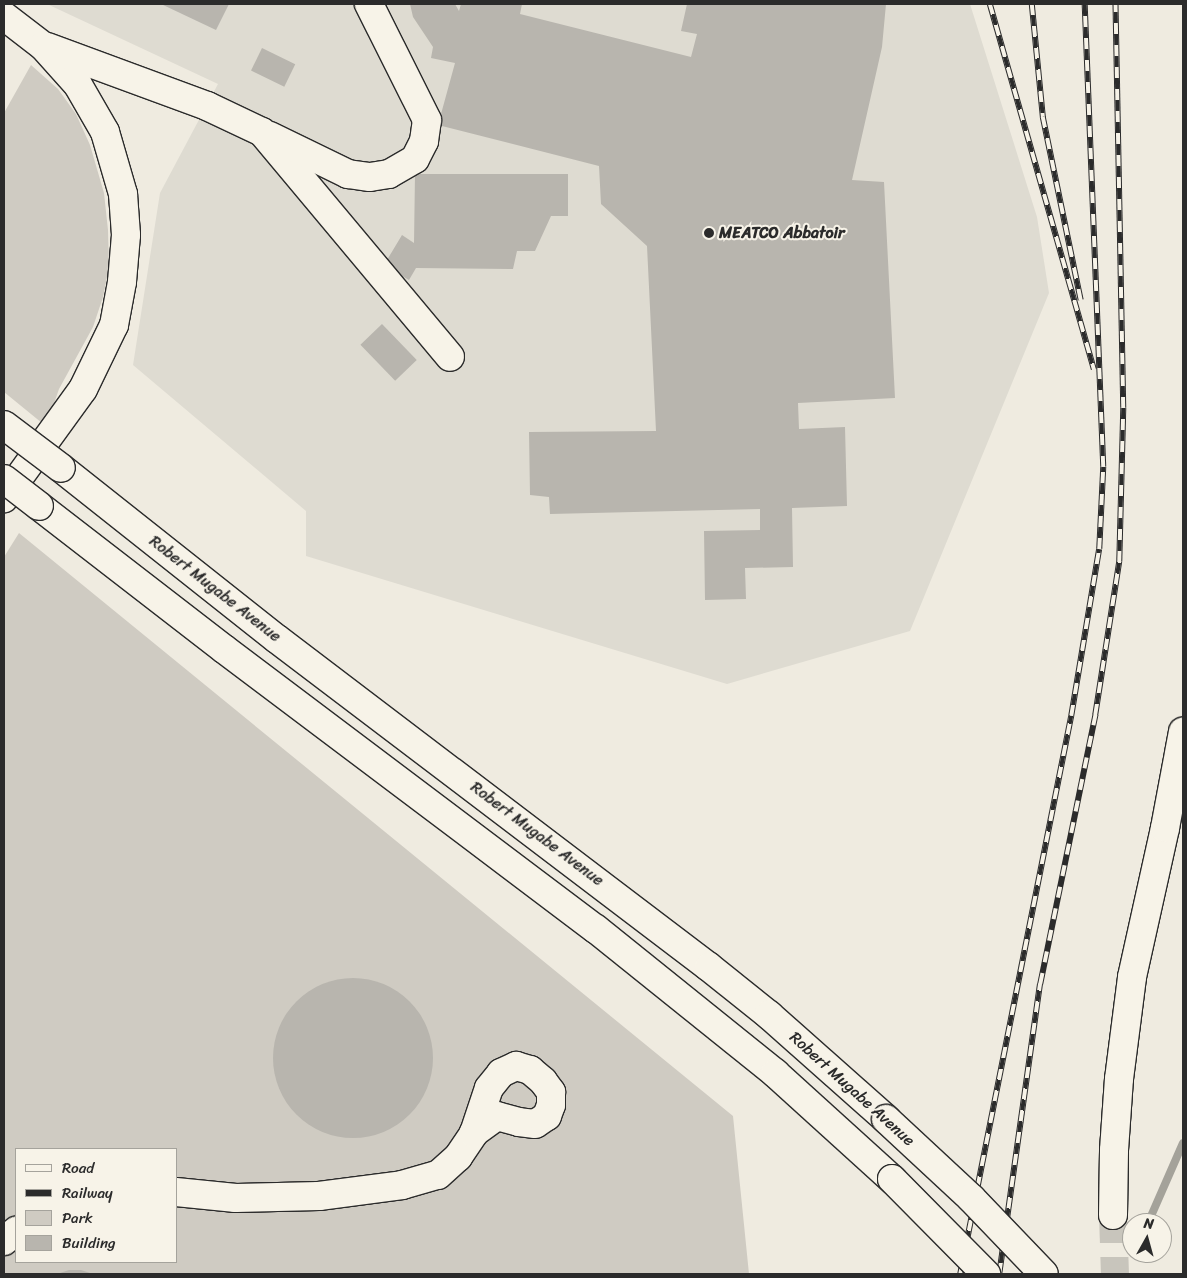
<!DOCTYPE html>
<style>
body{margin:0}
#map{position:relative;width:1187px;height:1278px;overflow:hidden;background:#efebe0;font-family:Sriracha,sans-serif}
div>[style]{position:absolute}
.built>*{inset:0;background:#dedbd1}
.green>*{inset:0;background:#cfcbc2}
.stream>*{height:8px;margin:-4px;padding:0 4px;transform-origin:4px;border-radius:4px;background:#a4a29a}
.building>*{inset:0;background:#b8b5ae;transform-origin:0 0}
.round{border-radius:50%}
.major-tunnel>*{height:28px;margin-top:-14px;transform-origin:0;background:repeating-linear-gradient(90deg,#c8c5bc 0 28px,transparent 0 42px)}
.roads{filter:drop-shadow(1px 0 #2b2b2b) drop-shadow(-1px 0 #2b2b2b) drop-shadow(0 1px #2b2b2b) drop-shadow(0 -1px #2b2b2b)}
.minor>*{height:28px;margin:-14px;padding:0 14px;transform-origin:14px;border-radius:14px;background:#f7f3e8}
.major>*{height:28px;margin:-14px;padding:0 14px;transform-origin:14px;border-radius:14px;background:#f7f3e8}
.rail>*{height:5.5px;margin-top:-2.75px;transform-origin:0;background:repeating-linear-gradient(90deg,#f7f3e8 0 11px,#2b2b2b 0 22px);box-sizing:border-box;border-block:1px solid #2b2b2b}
.bridges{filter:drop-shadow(1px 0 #2b2b2b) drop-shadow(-1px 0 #2b2b2b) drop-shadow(0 1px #2b2b2b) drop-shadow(0 -1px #2b2b2b)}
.major-bridge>*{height:28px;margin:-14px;padding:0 14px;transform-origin:14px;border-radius:14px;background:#f7f3e8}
.dots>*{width:14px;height:14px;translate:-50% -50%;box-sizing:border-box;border:2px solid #f7f3e8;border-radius:50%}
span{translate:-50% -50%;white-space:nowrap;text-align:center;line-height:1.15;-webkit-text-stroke:4px #f7f3e8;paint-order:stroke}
.poi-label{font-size:16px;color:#2b2b2b;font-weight:700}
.left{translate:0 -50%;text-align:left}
.street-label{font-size:16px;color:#2b2b2b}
.frame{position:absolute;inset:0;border:5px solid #2b2b2b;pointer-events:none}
.legend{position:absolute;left:15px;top:1148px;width:162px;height:115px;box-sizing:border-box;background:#f7f3e8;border:1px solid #a5a39c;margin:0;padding:6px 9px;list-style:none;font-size:15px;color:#2b2b2b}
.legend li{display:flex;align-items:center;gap:10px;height:25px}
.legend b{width:25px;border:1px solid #a5a39c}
.north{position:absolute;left:1122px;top:1213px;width:50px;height:50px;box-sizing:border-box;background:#f7f3e8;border:1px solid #a5a39c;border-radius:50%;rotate:7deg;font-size:14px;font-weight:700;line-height:20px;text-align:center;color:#2b2b2b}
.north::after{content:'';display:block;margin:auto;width:18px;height:22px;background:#2b2b2b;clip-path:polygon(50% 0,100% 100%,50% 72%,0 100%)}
</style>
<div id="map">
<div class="built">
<div style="clip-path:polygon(47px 4px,970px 4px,1037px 217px,1049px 293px,910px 631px,727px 684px,306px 556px,306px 511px,133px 365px,160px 193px,218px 84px)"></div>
</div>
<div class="green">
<div style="clip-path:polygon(31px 65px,58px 89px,76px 114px,90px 145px,104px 193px,108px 230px,109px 267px,103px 297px,93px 327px,59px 389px,50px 415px,42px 423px,4px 392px,4px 113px)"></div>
<div style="clip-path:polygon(evenodd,19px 533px,733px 1116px,749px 1274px,4px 1274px,4px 557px,19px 533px,16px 1149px,176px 1149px,176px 1262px,16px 1262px,16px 1149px)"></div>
</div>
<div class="stream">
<div style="left:1148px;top:1223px;width:87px;rotate:-66.4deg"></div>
</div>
<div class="building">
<div style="clip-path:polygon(161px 4px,229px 4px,216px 30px)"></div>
<div style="clip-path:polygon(410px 4px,455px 4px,459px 11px,461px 4px,522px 4px,520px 14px,691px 57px,697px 34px,681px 31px,687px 4px,886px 4px,882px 47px,852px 180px,884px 182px,895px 398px,798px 403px,799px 429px,845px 427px,847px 506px,792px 508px,793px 567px,745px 568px,746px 599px,705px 600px,704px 531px,760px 530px,760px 509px,550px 514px,549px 497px,530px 495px,529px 432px,656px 431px,647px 246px,601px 204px,599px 166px,438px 125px,455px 63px,431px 58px,433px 47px,413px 17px)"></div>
<div style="left:262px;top:48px;width:37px;height:25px;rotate:26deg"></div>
<div style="clip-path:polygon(415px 174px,568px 174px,568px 216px,551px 216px,535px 251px,517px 251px,513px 269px,416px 268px,409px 280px,384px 265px,402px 235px,414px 243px)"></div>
<div style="left:382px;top:324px;width:50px;height:30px;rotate:46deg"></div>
<div class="round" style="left:273px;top:978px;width:160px;height:160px"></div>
<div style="clip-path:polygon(69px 1270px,81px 1270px,93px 1274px,57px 1274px)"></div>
</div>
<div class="major-tunnel">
<div style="left:1113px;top:1215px;width:59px;rotate:88.1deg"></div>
</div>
<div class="roads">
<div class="minor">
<div style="left:4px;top:16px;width:49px;rotate:37.6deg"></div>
<div style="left:43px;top:46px;width:52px;rotate:48.1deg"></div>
<div style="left:78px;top:85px;width:54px;rotate:60.1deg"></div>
<div style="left:105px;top:132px;width:65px;rotate:73.8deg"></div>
<div style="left:123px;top:194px;width:41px;rotate:85.8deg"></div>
<div style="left:126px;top:235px;width:47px;rotate:94.9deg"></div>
<div style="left:122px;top:282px;width:44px;rotate:100.5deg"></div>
<div style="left:114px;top:325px;width:71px;rotate:115.8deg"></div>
<div style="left:83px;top:389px;width:135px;rotate:125.9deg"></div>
<div style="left:47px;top:47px;width:171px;rotate:20.2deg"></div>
<div style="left:207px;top:106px;width:61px;rotate:25.3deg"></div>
<div style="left:262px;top:132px;width:293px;rotate:50.1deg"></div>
<div style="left:270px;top:136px;width:87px;rotate:26deg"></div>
<div style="left:348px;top:174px;width:22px;rotate:8deg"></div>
<div style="left:370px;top:177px;width:19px;rotate:-9deg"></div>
<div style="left:389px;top:174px;width:30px;rotate:-30deg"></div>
<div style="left:415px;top:159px;width:20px;rotate:-63deg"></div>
<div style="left:424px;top:141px;width:21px;rotate:-82deg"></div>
<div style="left:427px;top:120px;width:130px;rotate:-116.6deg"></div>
<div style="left:176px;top:1192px;width:60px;rotate:5.7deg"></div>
<div style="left:236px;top:1198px;width:83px;rotate:-1.4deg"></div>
<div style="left:319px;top:1196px;width:84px;rotate:-7.5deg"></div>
<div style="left:402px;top:1185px;width:37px;rotate:-16deg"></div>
<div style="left:438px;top:1175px;width:27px;rotate:-42deg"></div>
<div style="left:458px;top:1157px;width:29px;rotate:-56deg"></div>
<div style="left:474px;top:1133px;width:47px;rotate:-71.6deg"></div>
<div style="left:489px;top:1088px;width:19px;rotate:-51deg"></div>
<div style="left:501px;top:1073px;width:17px;rotate:-25deg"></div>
<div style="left:516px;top:1066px;width:15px;rotate:16deg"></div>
<div style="left:530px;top:1070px;width:17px;rotate:40deg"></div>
<div style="left:543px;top:1081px;width:14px;rotate:54deg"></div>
<div style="left:551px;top:1092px;width:13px;rotate:90deg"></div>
<div style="left:551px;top:1105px;width:12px;rotate:110deg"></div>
<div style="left:547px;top:1116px;width:14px;rotate:146deg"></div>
<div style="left:535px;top:1124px;width:16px;rotate:-173deg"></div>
<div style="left:519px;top:1122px;width:23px;rotate:-165deg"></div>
<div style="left:497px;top:1116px;width:29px;rotate:144deg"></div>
<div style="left:4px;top:1241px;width:16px;rotate:-40deg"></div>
</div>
<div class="major">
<div style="left:61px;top:468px;width:275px;rotate:38.4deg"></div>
<div style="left:277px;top:639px;width:542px;rotate:37.21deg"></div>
<div style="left:709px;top:967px;width:77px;rotate:38.7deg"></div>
<div style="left:769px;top:1015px;width:157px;rotate:41.6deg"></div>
<div style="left:39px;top:506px;width:234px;rotate:37.7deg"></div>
<div style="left:224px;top:649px;width:466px;rotate:37deg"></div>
<div style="left:596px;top:929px;width:230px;rotate:38.8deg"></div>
<div style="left:775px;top:1073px;width:158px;rotate:42.2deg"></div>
<div style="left:1113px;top:1215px;width:65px;rotate:-89.1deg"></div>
<div style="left:1114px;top:1150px;width:71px;rotate:-86deg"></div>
<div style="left:1119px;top:1079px;width:103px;rotate:-82.7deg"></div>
<div style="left:1132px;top:977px;width:153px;rotate:-77.5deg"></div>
<div style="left:1165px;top:828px;width:98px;rotate:-79.4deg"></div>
</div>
</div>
<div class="rail">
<div style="left:990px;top:4px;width:380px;rotate:74.1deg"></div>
<div style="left:1032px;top:4px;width:114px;rotate:84.4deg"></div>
<div style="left:1043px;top:117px;width:187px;rotate:78.3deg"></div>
<div style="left:960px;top:1274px;width:569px;rotate:-78.75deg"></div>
<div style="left:1071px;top:716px;width:169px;rotate:-80.5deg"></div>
<div style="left:1099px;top:549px;width:82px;rotate:-87.2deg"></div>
<div style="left:1103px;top:467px;width:463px;rotate:-92.3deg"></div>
<div style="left:999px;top:1274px;width:293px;rotate:-82deg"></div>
<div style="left:1040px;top:984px;width:275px;rotate:-78.4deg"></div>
<div style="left:1095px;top:715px;width:155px;rotate:-81.1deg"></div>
<div style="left:1119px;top:562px;width:154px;rotate:-88.5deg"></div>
<div style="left:1123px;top:408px;width:404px;rotate:-91.1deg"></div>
</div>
<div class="bridges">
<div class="major-bridge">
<div style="left:4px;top:425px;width:71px;rotate:37deg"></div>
<div style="left:4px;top:479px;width:44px;rotate:37.6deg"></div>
<div style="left:886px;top:1119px;width:116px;rotate:42.9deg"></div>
<div style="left:971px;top:1198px;width:105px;rotate:46.2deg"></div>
<div style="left:892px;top:1179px;width:134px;rotate:45.3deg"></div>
</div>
</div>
<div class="dots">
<div style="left:709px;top:233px;background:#2b2b2b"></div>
</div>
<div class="poi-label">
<span class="left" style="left:719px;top:233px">MEATCO Abbatoir</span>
</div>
<div class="street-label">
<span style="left:215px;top:589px;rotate:38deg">Robert Mugabe Avenue</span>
<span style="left:537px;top:834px;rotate:37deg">Robert Mugabe Avenue</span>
<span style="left:852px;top:1089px;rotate:42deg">Robert Mugabe Avenue</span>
</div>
<div class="frame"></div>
<ul class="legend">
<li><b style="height:6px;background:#f7f3e8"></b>Road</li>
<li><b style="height:6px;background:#2b2b2b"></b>Railway</li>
<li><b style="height:14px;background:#cfcbc2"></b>Park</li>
<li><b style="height:14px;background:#b8b5ae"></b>Building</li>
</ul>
<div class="north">N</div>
</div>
